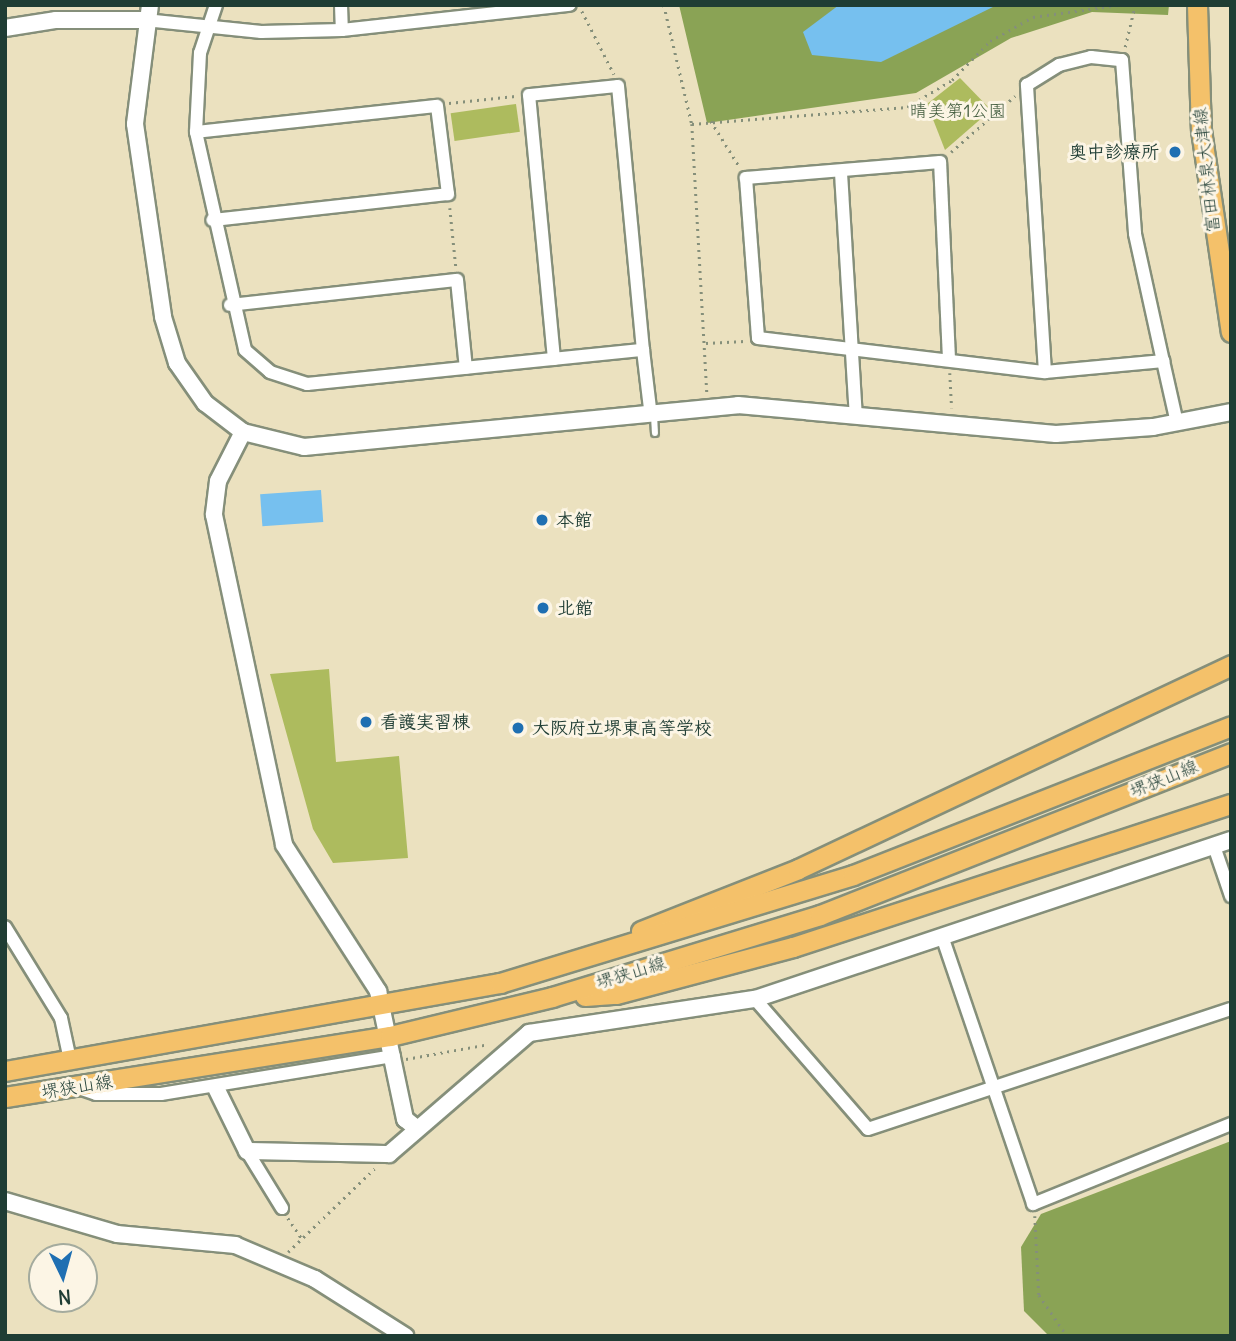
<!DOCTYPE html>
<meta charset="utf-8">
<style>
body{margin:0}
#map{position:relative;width:1236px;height:1341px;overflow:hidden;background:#ebe1bf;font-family:Delius,"Klee One",sans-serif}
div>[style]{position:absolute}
.green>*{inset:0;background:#adbb5e;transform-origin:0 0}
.forest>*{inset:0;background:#8aa355}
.water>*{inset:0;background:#76c0ef;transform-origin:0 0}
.path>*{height:2.5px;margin-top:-1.25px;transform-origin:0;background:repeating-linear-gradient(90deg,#858f7a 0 2px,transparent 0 7px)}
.roads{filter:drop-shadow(2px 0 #858f7a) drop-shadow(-2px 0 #858f7a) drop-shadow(0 2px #858f7a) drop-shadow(0 -2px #858f7a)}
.service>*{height:6px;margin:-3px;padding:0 3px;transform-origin:3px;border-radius:3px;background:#fff}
.minor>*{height:12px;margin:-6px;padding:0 6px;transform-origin:6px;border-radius:6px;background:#fff}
.tertiary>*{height:16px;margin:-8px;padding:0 8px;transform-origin:8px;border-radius:8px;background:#fff}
.primary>*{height:19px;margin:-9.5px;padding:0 9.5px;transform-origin:9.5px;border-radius:9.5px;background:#f4c16a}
.dots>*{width:19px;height:19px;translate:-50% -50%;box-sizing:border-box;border:4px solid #fcf5e5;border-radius:50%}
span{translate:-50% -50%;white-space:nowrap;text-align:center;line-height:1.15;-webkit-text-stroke:6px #fcf5e5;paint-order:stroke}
.park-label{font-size:18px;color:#425c3e}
.poi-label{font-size:18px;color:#1f3d34;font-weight:700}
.right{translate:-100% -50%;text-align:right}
.left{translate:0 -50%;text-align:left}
.street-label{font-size:18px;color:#1f3d34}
.frame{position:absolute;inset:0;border:7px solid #1f3d34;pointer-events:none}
.north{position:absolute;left:28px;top:1243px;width:70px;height:70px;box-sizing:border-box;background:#fcf5e5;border:2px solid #a4ab9e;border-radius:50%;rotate:175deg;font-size:19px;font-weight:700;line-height:28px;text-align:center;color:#1f3d34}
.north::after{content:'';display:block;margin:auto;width:24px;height:32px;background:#1f6fb2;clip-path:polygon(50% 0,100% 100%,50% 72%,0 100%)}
</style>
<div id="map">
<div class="green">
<div style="clip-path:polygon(960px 78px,991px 110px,945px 150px,927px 104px)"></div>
<div style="left:516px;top:104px;width:28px;height:66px;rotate:82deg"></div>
<div style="clip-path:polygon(329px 669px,336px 762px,399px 756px,408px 858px,333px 863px,313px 829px,270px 674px)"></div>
</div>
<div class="forest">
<div style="clip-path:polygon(679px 5px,1169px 5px,1168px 15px,1092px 12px,1011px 38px,916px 93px,707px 123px)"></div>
<div style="clip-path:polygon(1231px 1141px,1231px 1336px,1049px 1336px,1024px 1311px,1021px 1247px,1041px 1214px)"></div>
</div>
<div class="water">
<div style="clip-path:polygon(839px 5px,997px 5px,881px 62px,812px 55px,803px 32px)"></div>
<div style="left:321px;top:490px;width:32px;height:61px;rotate:86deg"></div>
</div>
<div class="path">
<div style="left:590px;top:5px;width:17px"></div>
<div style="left:664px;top:5px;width:122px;rotate:76.8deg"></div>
<div style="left:692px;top:124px;width:270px;rotate:86.8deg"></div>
<div style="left:582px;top:11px;width:71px;rotate:63.1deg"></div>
<div style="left:1125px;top:47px;width:43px;rotate:-76.6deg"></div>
<div style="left:449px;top:103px;width:67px;rotate:-6deg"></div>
<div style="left:711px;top:121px;width:53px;rotate:58.1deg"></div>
<div style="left:692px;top:124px;width:216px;rotate:-4.5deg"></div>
<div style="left:907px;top:107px;width:52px;rotate:-31deg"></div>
<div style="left:952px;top:80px;width:54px;rotate:-45.7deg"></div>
<div style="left:990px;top:41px;width:49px;rotate:-29.2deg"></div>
<div style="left:1033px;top:17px;width:86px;rotate:-8deg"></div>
<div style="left:951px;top:152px;width:85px;rotate:-41.2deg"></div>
<div style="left:450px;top:208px;width:59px;rotate:84.2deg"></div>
<div style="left:706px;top:343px;width:39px;rotate:-3deg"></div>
<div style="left:950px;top:373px;width:35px;rotate:87deg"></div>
<div style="left:406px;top:1059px;width:84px;rotate:-10.2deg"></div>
<div style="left:1035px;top:1216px;width:79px;rotate:87.1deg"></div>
<div style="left:1039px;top:1295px;width:50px;rotate:55.7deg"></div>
<div style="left:288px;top:1218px;width:25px;rotate:56deg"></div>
<div style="left:288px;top:1252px;width:120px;rotate:-44deg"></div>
</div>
<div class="roads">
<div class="service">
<div style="left:654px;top:415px;width:18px;rotate:87deg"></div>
</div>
<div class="minor">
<div style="left:216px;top:5px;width:51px;rotate:108.4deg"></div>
<div style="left:200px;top:53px;width:79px;rotate:92.9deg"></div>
<div style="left:196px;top:132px;width:223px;rotate:77.3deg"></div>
<div style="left:245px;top:350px;width:33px;rotate:41deg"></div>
<div style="left:270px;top:372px;width:39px;rotate:18deg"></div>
<div style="left:307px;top:384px;width:338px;rotate:-5.8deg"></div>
<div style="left:643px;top:350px;width:59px;rotate:83.2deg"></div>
<div style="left:341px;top:5px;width:25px;rotate:88deg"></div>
<div style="left:145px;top:20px;width:117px;rotate:5.9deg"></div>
<div style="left:261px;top:32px;width:81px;rotate:-1.4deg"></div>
<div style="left:342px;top:30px;width:229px;rotate:-6.3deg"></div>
<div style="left:196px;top:132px;width:242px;rotate:-6.2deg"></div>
<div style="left:437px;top:106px;width:89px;rotate:82.9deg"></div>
<div style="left:448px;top:194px;width:237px;rotate:173.7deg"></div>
<div style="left:841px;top:173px;width:242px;rotate:86.5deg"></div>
<div style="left:230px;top:305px;width:228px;rotate:-6.3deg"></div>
<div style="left:457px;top:280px;width:88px;rotate:84.2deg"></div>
<div style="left:554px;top:359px;width:265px;rotate:-95.4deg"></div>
<div style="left:529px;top:95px;width:89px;rotate:-5.8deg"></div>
<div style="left:618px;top:86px;width:265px;rotate:84.6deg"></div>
<div style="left:949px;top:359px;width:197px;rotate:-92.6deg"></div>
<div style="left:940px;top:162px;width:195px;rotate:175.3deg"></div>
<div style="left:746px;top:178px;width:160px;rotate:85.7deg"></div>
<div style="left:758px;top:338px;width:289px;rotate:6.8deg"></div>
<div style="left:1045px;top:372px;width:119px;rotate:-5.3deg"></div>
<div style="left:1163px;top:361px;width:64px;rotate:77.3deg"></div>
<div style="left:1045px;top:372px;width:288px;rotate:-93.6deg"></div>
<div style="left:1027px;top:85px;width:38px;rotate:-32deg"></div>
<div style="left:1059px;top:65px;width:33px;rotate:-14deg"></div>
<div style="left:1091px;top:57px;width:31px;rotate:6deg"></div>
<div style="left:1122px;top:60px;width:174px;rotate:85.7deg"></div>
<div style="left:1135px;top:234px;width:130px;rotate:77.6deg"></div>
<div style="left:1214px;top:846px;width:53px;rotate:71.2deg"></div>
<div style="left:5px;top:927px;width:107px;rotate:58.4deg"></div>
<div style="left:61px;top:1018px;width:43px;rotate:77.9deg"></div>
<div style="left:942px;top:936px;width:283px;rotate:71.2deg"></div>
<div style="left:1033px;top:1204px;width:214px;rotate:-22deg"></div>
<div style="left:755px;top:999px;width:172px;rotate:49deg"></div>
<div style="left:868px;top:1129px;width:382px;rotate:-18.3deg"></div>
<div style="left:76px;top:1087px;width:21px;rotate:19deg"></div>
<div style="left:96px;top:1094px;width:65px"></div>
<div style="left:161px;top:1094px;width:236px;rotate:-9.3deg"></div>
<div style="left:247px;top:1151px;width:67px;rotate:58.4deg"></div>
</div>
<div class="tertiary">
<div style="left:150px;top:5px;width:120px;rotate:97.2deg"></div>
<div style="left:135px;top:124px;width:195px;rotate:81.7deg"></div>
<div style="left:163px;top:317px;width:48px;rotate:73.1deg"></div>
<div style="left:177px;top:363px;width:49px;rotate:55deg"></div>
<div style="left:205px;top:403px;width:48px;rotate:37.3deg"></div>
<div style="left:243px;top:432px;width:63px;rotate:13.8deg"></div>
<div style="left:304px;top:447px;width:436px;rotate:-5.5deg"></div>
<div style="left:738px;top:405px;width:319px;rotate:5.2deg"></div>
<div style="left:1056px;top:434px;width:97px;rotate:-4.1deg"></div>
<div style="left:1153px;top:427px;width:79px;rotate:-10.9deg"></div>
<div style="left:5px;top:28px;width:52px;rotate:-8.9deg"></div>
<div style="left:56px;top:20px;width:89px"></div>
<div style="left:243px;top:432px;width:55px;rotate:117deg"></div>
<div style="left:218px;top:481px;width:34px;rotate:97deg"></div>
<div style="left:214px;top:515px;width:337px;rotate:78deg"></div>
<div style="left:284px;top:845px;width:174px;rotate:57.2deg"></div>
<div style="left:378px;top:991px;width:131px;rotate:78.1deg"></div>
<div style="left:405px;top:1119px;width:14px;rotate:39deg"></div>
<div style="left:216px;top:1088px;width:70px;rotate:63.8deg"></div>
<div style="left:247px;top:1151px;width:142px;rotate:1.2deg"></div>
<div style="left:389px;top:1154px;width:185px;rotate:-40.8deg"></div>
<div style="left:529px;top:1033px;width:229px;rotate:-8.6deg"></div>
<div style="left:755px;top:999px;width:502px;rotate:-18.47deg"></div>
<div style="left:5px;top:1201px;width:117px;rotate:16.4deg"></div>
<div style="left:117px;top:1234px;width:119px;rotate:5.3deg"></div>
<div style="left:235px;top:1245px;width:87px;rotate:23deg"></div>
<div style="left:315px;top:1279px;width:107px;rotate:32.3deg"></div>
</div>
<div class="primary">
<div style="left:1197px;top:5px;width:125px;rotate:88.2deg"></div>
<div style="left:1201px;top:130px;width:204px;rotate:81.6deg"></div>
<div style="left:641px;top:931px;width:169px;rotate:-21.5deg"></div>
<div style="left:798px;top:869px;width:479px;rotate:-25.2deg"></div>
<div style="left:585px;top:996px;width:31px;rotate:-4deg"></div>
<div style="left:616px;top:994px;width:183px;rotate:-14.9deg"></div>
<div style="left:793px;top:947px;width:461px;rotate:-18.1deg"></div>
<div style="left:5px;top:1071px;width:503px;rotate:-10.08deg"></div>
<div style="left:500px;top:983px;width:369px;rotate:-17deg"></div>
<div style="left:853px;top:875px;width:406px;rotate:-21.5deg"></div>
<div style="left:5px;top:1097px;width:390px;rotate:-9deg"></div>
<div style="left:390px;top:1036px;width:167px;rotate:-13.5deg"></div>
<div style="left:552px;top:997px;width:280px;rotate:-17deg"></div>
<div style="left:820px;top:915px;width:442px;rotate:-21.5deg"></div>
</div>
</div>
<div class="dots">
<div style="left:1175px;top:152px;background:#1f6fb2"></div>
<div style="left:542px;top:520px;background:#1f6fb2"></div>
<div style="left:543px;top:608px;background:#1f6fb2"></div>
<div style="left:366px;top:722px;background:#1f6fb2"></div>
<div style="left:518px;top:728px;background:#1f6fb2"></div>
</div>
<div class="park-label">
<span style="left:958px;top:111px">晴美第1公園</span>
</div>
<div class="poi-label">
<span class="right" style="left:1159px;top:152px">奥中診療所</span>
<span class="left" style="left:556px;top:520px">本館</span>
<span class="left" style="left:557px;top:608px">北館</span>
<span class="left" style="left:380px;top:722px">看護実習棟</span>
<span class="left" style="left:532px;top:728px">大阪府立堺東高等学校</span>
</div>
<div class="street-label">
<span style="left:1207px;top:170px;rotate:-96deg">富田林泉大津線</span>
<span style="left:1164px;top:779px;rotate:-22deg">堺狭山線</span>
<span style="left:631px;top:973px;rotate:-17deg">堺狭山線</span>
<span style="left:77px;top:1087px;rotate:-9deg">堺狭山線</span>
</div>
<div class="frame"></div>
<div class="north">N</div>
</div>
